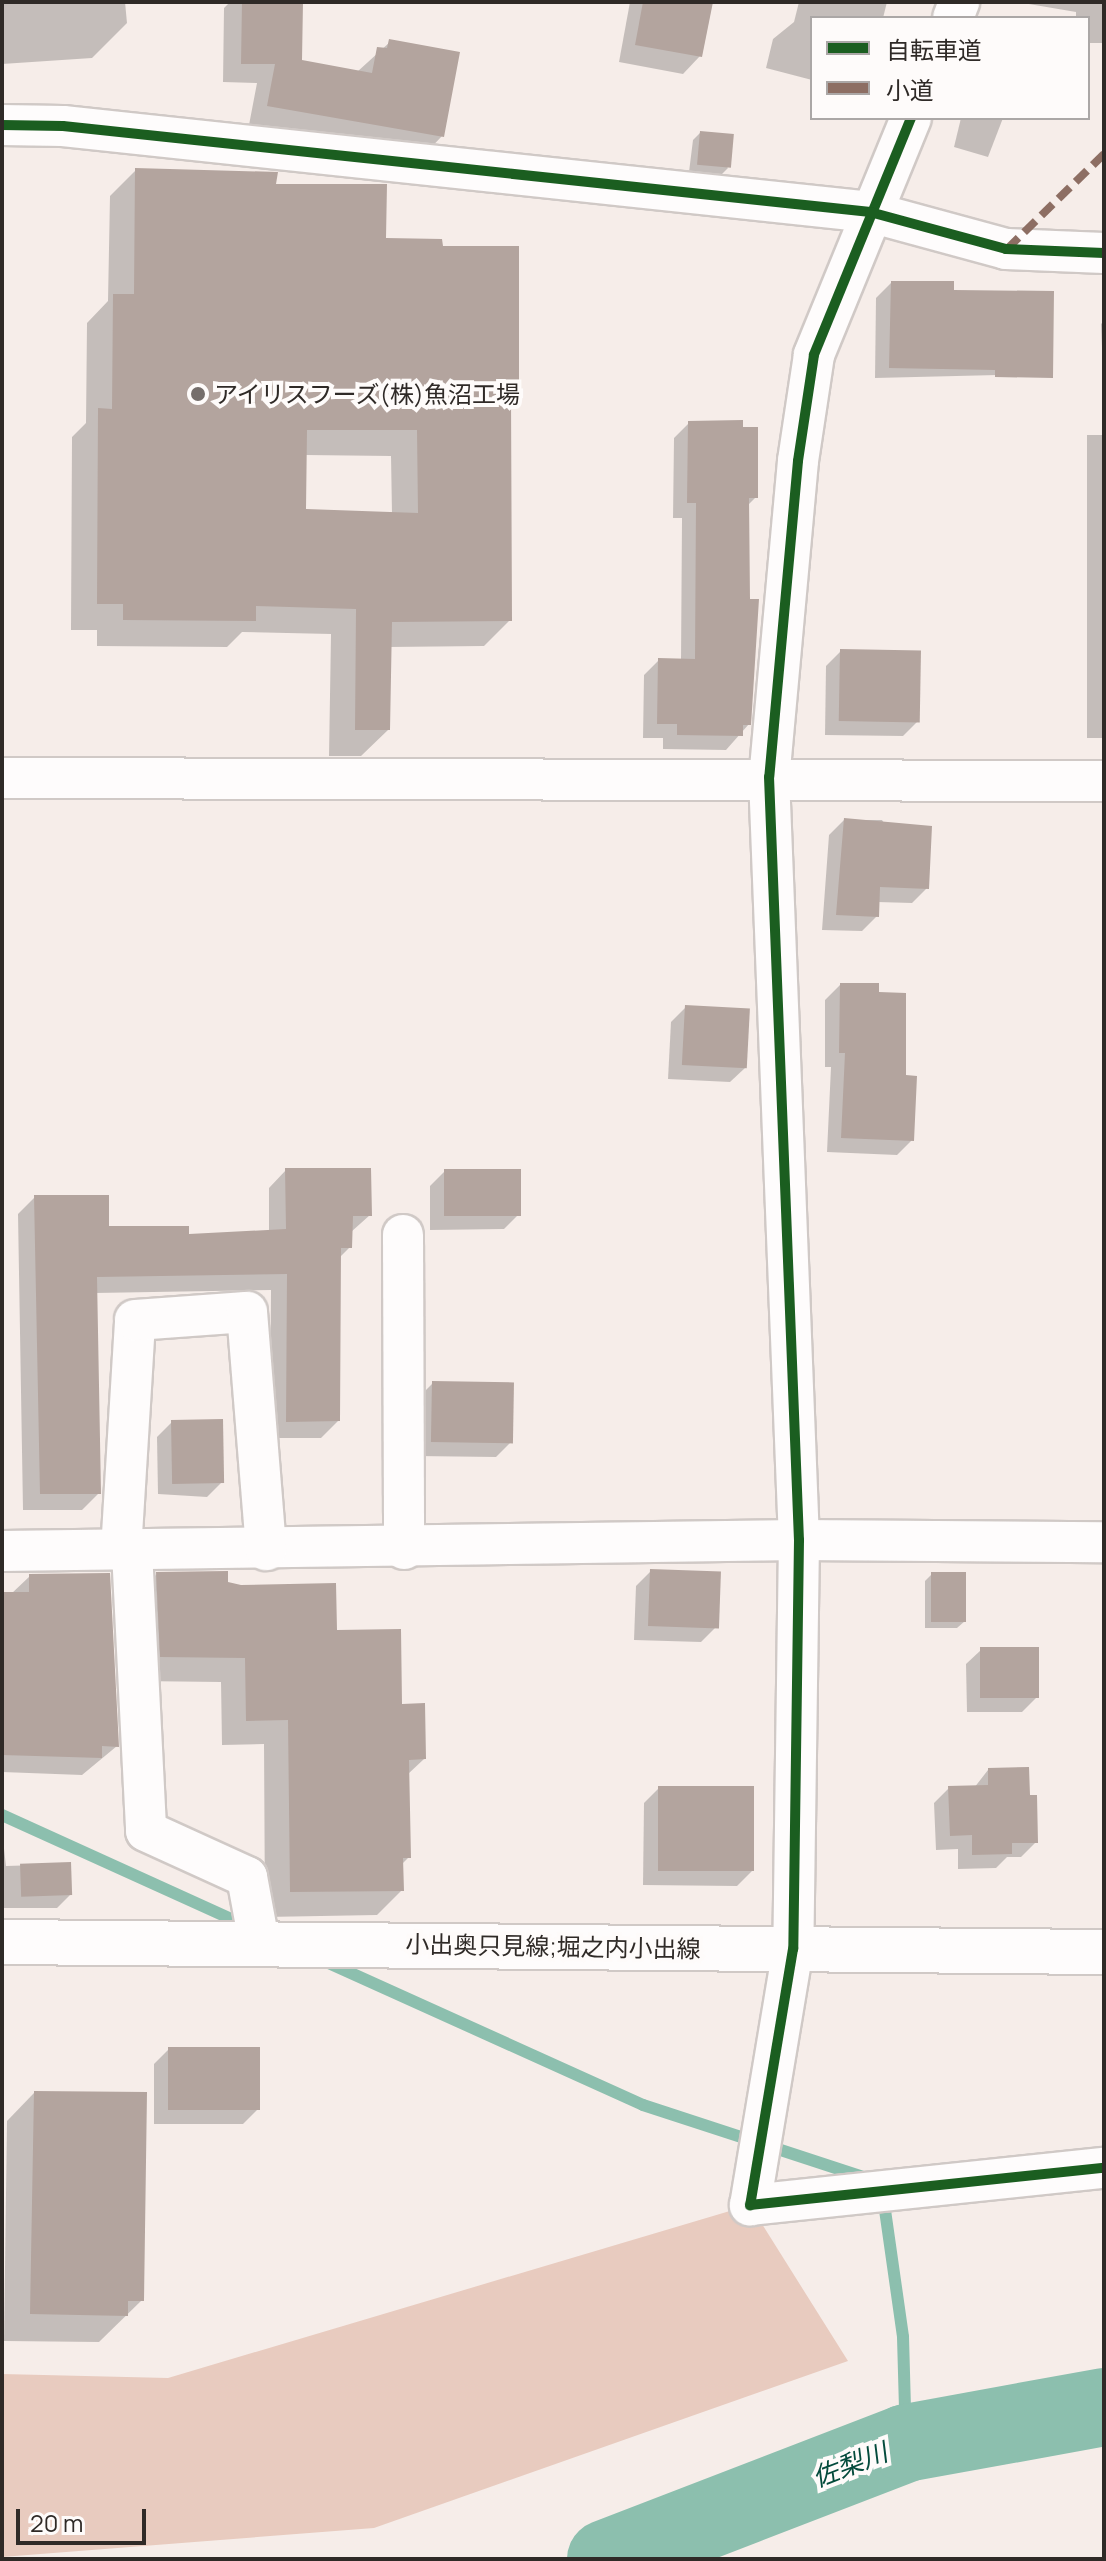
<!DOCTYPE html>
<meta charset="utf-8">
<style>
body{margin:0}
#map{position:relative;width:1106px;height:2561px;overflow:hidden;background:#f6ede9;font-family:Manrope,"Noto Sans JP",sans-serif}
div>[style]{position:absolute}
.green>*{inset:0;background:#e8cbbf}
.shadow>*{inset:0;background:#0003;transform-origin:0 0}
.stream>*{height:12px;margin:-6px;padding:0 6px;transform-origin:6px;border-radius:6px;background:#8cbfae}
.river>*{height:78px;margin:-39px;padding:0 39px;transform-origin:39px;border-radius:39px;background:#8cbfae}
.building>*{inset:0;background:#b3a49e;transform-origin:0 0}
.roads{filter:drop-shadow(2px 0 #d0c9c6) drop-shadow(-2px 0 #d0c9c6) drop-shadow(0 2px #d0c9c6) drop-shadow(0 -2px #d0c9c6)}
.street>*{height:40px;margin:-20px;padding:0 20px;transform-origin:20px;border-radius:20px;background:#fefcfc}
.primary>*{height:44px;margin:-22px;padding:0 22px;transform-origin:22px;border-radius:22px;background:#fefcfc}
.quiet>*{height:8px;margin-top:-4px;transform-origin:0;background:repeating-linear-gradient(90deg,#8d6e63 0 16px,transparent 0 24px)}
.cycleway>*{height:10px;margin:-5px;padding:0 5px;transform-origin:5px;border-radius:5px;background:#1b5e20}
.dots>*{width:22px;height:22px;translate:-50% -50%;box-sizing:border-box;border:4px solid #fefbfa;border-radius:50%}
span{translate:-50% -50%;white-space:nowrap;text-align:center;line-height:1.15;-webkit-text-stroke:8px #fefbfa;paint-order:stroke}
.poi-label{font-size:24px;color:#2f2a27}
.left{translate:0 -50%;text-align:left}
.street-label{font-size:24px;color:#2f2a27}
.water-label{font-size:26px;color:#044b3c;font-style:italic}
.frame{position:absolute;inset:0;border:4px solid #2f2a27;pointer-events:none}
.legend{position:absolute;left:810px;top:16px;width:280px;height:104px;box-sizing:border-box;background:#fefbfa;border:2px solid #aba7a6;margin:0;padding:10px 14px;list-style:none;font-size:24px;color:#2f2a27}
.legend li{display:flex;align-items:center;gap:16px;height:40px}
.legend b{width:40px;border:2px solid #aba7a6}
.scale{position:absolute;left:16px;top:2509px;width:130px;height:36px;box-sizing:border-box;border:4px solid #2f2a27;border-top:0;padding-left:10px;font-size:24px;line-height:28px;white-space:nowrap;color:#2f2a27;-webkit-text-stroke:6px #fefbfa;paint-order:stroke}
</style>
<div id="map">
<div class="green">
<div style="clip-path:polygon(750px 2205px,848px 2361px,374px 2528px,2px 2557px,2px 2374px,168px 2378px)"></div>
</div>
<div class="shadow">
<div style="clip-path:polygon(2px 2px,125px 2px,127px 23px,92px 58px,2px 64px)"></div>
<div style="clip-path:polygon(230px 2px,300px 2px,300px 61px,357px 72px,390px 42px,442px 136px,423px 156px,249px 125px,257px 83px,223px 82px,224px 8px)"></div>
<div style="clip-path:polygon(630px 2px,711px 2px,700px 56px,683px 74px,619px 62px)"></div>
<div style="clip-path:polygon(799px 2px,887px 2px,883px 18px,812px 18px,812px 80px,766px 68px,773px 39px,794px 22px)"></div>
<div style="clip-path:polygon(1017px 2px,1104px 2px,1104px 43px,1088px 43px,1088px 18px,1076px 18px,1076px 12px)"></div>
<div style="clip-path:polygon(961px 118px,1003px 118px,988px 157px,954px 147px)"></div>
<div style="clip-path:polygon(700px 133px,728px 168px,721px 175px,689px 172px,693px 140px)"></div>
<div style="clip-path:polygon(evenodd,136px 170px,273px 186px,384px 240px,517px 396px,509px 403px,510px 620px,484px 646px,389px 647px,388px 730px,361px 756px,329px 756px,331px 634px,242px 632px,227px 647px,97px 646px,97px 630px,71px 630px,72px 437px,86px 423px,87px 323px,108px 301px,110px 196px,136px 170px,305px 455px,391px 456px,392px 514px,304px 511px,305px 455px)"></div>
<div style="clip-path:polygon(891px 283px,1036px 374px,875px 378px,876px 298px)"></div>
<div style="clip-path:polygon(1104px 321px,1104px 372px,1103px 372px,1101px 324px)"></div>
<div style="clip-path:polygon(689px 423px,756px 497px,747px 506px,749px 724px,726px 750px,663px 749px,663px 738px,643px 738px,644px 675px,659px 660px,681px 660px,682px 518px,673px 518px,674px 438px)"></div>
<div style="left:1104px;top:435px;width:303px;height:17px;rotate:90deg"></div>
<div style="clip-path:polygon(841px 651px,918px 721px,903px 736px,825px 735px,826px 666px)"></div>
<div style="clip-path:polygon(844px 820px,882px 820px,927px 888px,912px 903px,877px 902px,877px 916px,862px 931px,822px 930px,829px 835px)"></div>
<div style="clip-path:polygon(840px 985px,904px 1077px,912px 1140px,897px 1155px,827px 1152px,831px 1067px,825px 1067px,825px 1000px)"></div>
<div style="clip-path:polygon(686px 1007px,745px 1068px,730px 1082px,668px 1079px,671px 1022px)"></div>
<div style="clip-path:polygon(286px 1170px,370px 1215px,351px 1232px,350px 1247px,339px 1258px,338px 1421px,321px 1438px,270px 1438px,271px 1290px,95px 1293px,99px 1493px,82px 1510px,23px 1510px,18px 1214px,35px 1197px,107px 1228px,188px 1236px,269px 1232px,269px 1188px)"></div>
<div style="clip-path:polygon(445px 1171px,519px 1214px,504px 1229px,430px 1230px,430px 1186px)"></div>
<div style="clip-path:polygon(433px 1383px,511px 1442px,496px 1457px,416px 1456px,418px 1398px)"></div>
<div style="clip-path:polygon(172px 1422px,222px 1482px,207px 1497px,158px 1494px,157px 1437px)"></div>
<div style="clip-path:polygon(651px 1571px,716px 1627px,701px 1642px,634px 1640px,636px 1586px)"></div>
<div style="clip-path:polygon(157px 1574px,226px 1583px,335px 1632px,400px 1706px,424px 1759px,407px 1775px,409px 1857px,401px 1865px,402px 1890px,377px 1915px,265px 1917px,264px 1744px,222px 1745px,221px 1682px,136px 1681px,132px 1599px)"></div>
<div style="clip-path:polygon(932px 1574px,965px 1621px,957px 1628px,925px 1628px,925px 1581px)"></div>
<div style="clip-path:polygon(30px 1576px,117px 1746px,82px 1775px,2px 1772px,2px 1594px,11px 1594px)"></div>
<div style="clip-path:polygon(981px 1650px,1037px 1697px,1022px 1712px,967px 1712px,966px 1664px)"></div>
<div style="clip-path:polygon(988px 1770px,1028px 1797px,1036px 1842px,1021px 1857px,1007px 1857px,996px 1868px,958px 1869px,958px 1849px,936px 1850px,934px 1803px,949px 1788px,974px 1788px)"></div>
<div style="clip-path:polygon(659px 1788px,752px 1871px,737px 1886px,643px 1885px,644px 1803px)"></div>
<div style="clip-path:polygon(2px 1831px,6px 1866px,69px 1864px,70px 1895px,57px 1908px,2px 1908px)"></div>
<div style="clip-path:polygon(169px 2049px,258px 2109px,243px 2124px,154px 2124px,154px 2064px)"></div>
<div style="clip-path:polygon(34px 2093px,142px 2300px,99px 2342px,4px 2341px,7px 2121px)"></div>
</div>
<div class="stream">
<div style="left:2px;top:1815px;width:269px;rotate:24.4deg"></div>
<div style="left:322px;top:1960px;width:352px;rotate:24.3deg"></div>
<div style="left:643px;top:2105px;width:238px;rotate:18.1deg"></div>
<div style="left:883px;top:2196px;width:142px;rotate:81.9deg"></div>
<div style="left:903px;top:2337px;width:106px;rotate:88.4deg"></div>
</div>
<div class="river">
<div style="left:606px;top:2559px;width:322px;rotate:-21.1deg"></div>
<div style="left:906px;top:2443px;width:201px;rotate:-10.3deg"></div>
</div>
<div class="building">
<div style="clip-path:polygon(242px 2px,303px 2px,302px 60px,372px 73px,377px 47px,387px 48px,389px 39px,460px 52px,444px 137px,267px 106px,275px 64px,241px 64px)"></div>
<div style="clip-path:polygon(643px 2px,713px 2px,702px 57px,635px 45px)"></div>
<div style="left:700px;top:131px;width:34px;height:34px;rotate:5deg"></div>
<div style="clip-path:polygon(evenodd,135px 168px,278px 172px,276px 184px,387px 184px,386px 238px,442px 239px,443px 246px,519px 246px,519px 397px,511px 397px,512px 621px,392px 622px,390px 730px,355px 730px,356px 609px,256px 606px,256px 621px,123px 620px,123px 604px,97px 604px,98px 408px,112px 409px,113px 294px,134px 294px,135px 168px,307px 430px,417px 430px,418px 513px,306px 509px,307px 430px)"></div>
<div style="clip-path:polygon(891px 281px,954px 281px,954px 290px,1054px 291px,1053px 378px,995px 377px,995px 370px,889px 368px)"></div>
<div style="clip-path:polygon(743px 420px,743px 427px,758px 427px,758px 498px,749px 498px,750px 599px,759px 599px,751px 725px,743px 725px,743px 736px,677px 735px,677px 724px,657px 724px,658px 658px,695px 659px,696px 503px,687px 503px,688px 421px)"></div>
<div style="left:840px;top:649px;width:81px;height:72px;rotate:1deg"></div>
<div style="clip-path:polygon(844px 818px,932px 826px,929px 889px,880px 887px,879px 917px,836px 915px)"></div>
<div style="clip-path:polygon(840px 983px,879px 983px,879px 992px,906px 993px,906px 1075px,917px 1076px,914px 1141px,841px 1138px,845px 1053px,839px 1053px)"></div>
<div style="left:685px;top:1005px;width:65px;height:60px;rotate:3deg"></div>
<div style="clip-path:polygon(285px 1168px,371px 1168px,372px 1216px,353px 1216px,352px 1248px,341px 1248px,340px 1421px,286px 1422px,287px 1274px,97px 1277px,101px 1494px,40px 1494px,34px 1195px,109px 1195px,109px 1226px,189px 1226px,189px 1234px,286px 1229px)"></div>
<div style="left:444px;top:1169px;width:77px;height:47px"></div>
<div style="left:432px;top:1381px;width:82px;height:61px;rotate:1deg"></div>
<div style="left:223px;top:1419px;width:64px;height:52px;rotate:89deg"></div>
<div style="left:650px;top:1569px;width:71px;height:57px;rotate:2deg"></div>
<div style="clip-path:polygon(228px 1571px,228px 1582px,241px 1585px,336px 1583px,337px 1630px,401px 1629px,402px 1704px,425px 1703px,426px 1759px,409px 1760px,411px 1858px,403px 1858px,404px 1891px,290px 1892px,288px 1720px,246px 1721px,245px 1658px,160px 1657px,156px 1572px)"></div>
<div style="left:931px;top:1572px;width:35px;height:50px"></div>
<div style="clip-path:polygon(110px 1573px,119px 1747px,102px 1746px,102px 1758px,2px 1755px,2px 1592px,29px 1592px,29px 1574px)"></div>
<div style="left:1039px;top:1647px;width:51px;height:59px;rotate:90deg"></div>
<div style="clip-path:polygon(1029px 1767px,1030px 1795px,1037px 1795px,1038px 1843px,1012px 1843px,1012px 1854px,972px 1855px,972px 1835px,950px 1836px,948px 1786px,988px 1785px,988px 1768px)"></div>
<div style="left:658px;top:1786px;width:96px;height:85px"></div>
<div style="left:71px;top:1862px;width:33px;height:51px;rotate:88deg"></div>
<div style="left:168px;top:2047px;width:92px;height:63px"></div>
<div style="clip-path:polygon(34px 2091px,147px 2092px,144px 2301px,128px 2301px,128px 2316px,30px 2314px)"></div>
</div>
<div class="roads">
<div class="street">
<div style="left:953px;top:18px;width:17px;rotate:-69deg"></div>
<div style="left:911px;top:118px;width:256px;rotate:112.3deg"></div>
<div style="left:814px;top:355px;width:107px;rotate:98.6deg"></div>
<div style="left:798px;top:461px;width:317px;rotate:95.2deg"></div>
<div style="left:769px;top:777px;width:764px;rotate:87.75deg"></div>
<div style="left:799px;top:1540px;width:409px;rotate:90.8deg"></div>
<div style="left:793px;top:1949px;width:260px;rotate:99.5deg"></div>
<div style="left:750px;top:2205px;width:356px;rotate:-6deg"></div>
<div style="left:2px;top:125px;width:61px;rotate:0.9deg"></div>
<div style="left:63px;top:126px;width:812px;rotate:6.08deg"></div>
<div style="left:870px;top:212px;width:141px;rotate:15.2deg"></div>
<div style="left:1006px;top:249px;width:98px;rotate:2.3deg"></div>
<div style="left:2px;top:778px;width:1102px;rotate:0.16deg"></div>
<div style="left:403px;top:1235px;width:314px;rotate:89.8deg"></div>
<div style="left:2px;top:1551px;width:797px;rotate:-0.79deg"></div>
<div style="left:799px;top:1540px;width:305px;rotate:0.4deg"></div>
<div style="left:121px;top:1551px;width:231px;rotate:-86.5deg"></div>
<div style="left:135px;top:1320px;width:112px;rotate:-4.1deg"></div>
<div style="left:247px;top:1312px;width:239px;rotate:85.4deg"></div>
<div style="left:132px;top:1551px;width:280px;rotate:87.1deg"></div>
<div style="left:146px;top:1831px;width:111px;rotate:24.5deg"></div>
<div style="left:247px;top:1877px;width:66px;rotate:79.5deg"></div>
</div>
<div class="primary">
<div style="left:2px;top:1942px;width:1102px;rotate:0.52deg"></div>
</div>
</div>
<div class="quiet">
<div style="left:1007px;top:249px;width:136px;rotate:-44.4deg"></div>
</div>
<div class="cycleway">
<div style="left:911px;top:118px;width:256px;rotate:112.3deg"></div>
<div style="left:814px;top:355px;width:107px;rotate:98.6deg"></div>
<div style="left:798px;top:461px;width:317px;rotate:95.2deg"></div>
<div style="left:769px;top:777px;width:764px;rotate:87.75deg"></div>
<div style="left:799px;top:1540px;width:409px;rotate:90.8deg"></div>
<div style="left:793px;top:1949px;width:260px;rotate:99.5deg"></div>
<div style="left:750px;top:2205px;width:356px;rotate:-6deg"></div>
<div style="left:2px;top:125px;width:61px;rotate:0.9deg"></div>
<div style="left:63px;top:126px;width:812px;rotate:6.08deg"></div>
<div style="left:870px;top:212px;width:141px;rotate:15.2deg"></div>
<div style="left:1006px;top:249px;width:98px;rotate:2.3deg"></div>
</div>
<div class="dots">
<div style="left:198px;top:394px;background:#756e6b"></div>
</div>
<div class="poi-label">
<span class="left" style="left:214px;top:394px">アイリスフーズ(株)魚沼工場</span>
</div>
<div class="street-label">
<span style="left:553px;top:1946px;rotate:1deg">小出奥只見線;堀之内小出線</span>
</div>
<div class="water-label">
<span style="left:850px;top:2465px;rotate:-21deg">佐梨川</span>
</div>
<div class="frame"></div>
<ul class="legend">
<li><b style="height:10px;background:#1b5e20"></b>自転車道</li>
<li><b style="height:10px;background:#8d6e63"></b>小道</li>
</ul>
<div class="scale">20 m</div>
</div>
